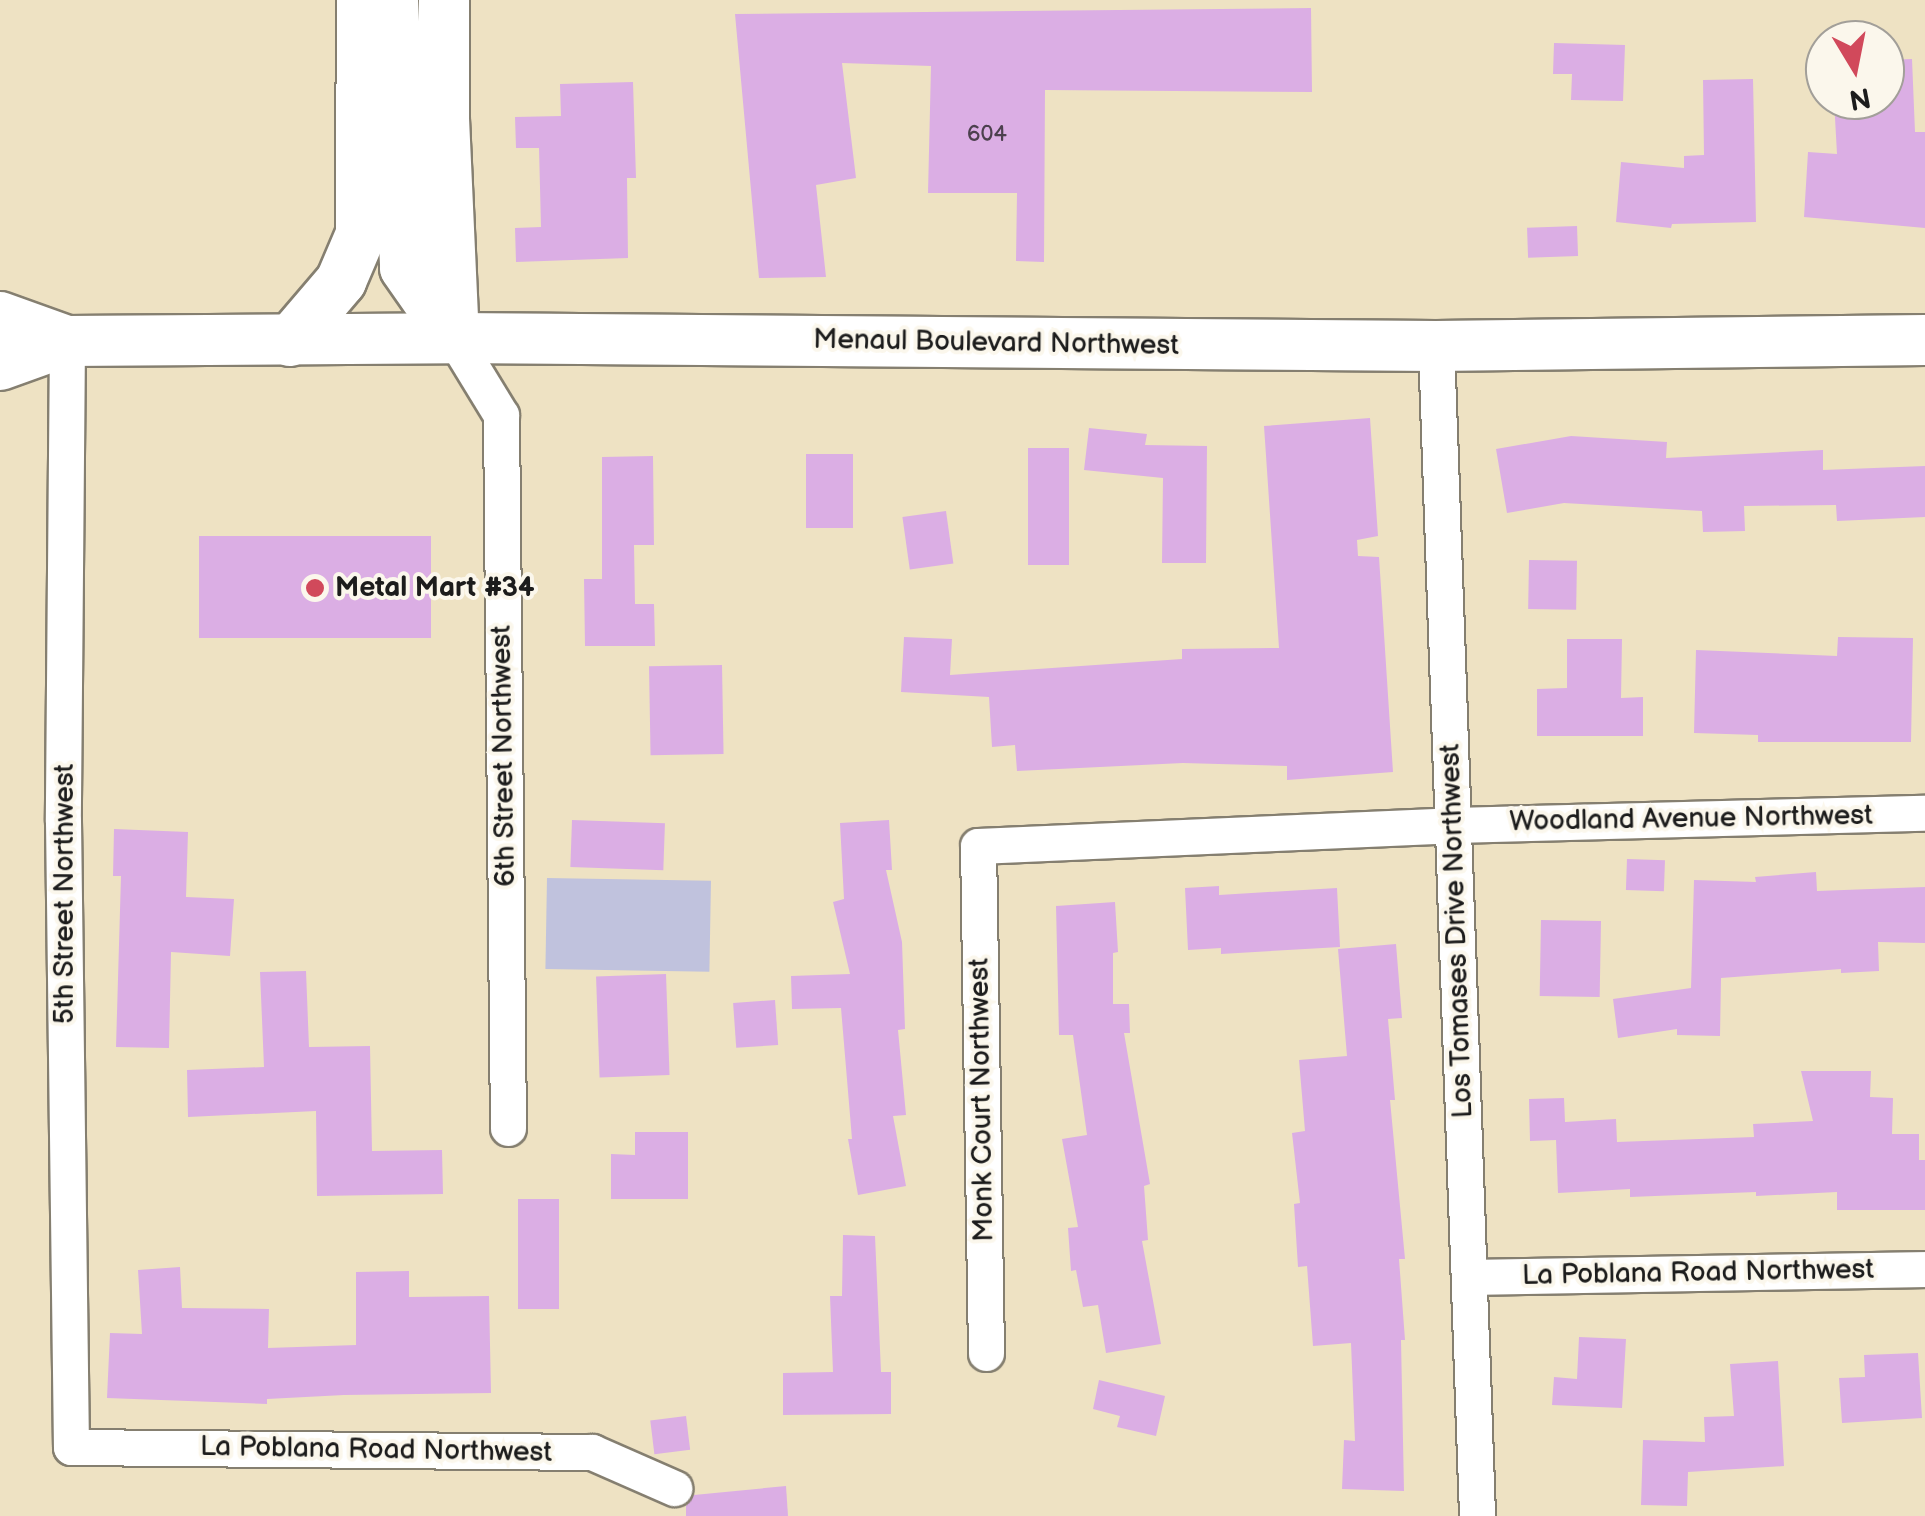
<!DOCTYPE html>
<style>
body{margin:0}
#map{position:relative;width:1925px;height:1516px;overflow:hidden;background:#eee2c3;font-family:"Balsamiq Sans",sans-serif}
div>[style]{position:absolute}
.industrial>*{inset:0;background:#c0c2dd;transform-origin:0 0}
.building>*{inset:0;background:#dbaee4;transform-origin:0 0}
.roads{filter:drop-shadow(2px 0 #857f70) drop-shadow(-2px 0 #857f70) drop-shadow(0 2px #857f70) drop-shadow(0 -2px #857f70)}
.minor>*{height:35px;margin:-17.5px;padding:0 17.5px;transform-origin:17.5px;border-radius:17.5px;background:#fff}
.secondary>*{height:50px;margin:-25px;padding:0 25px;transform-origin:25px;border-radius:25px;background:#fff}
.dots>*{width:28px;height:28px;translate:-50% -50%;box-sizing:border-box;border:5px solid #fbf7ec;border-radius:50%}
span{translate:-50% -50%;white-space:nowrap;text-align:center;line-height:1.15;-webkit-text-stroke:8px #fbf7ec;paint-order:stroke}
.number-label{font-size:22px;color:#4c404e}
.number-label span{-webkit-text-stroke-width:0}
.street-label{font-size:28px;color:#1c1c1c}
.poi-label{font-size:28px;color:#1c1c1c;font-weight:700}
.left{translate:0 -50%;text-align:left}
.north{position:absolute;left:1805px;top:20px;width:100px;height:100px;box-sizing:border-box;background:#fbf7ec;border:2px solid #a29f99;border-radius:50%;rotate:170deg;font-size:28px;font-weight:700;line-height:40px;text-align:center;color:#1c1c1c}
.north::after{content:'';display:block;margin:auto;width:35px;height:45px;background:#d1495b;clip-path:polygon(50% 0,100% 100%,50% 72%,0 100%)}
</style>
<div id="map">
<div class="industrial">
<div style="left:547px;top:878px;width:164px;height:91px;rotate:1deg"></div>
</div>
<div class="building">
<div style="clip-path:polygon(1311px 8px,1312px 92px,1045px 90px,1044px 262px,1016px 261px,1017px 193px,928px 193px,931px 66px,842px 63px,856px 178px,816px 185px,826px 277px,759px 278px,735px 14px)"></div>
<div style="clip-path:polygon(1554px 43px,1625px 45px,1623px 101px,1571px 100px,1572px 74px,1553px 74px)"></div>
<div style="clip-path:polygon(1912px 59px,1915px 132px,1925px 132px,1925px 228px,1804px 217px,1808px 152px,1837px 154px,1834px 100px,1885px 100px,1885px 60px)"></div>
<div style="clip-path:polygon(1753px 79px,1756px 222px,1672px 224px,1671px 228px,1616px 222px,1621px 162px,1684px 168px,1684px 156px,1704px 155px,1703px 80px)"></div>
<div style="clip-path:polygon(633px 82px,636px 178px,627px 178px,628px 258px,516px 262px,515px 228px,541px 227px,539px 148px,516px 148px,515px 117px,561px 116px,560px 84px)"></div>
<div style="left:1577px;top:226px;width:30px;height:50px;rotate:88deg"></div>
<div style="clip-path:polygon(1370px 418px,1378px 536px,1357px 540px,1358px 556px,1379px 557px,1393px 772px,1287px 780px,1287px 766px,1183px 763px,1017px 771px,1015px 745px,992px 747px,989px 697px,901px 692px,904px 637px,952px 639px,950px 675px,1182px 659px,1182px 649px,1279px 648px,1264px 426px)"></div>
<div style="clip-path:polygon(1089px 428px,1147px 434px,1145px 445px,1207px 446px,1206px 563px,1162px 563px,1163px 478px,1084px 470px)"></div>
<div style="clip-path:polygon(1571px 436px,1667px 442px,1666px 458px,1823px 450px,1823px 470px,1925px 466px,1925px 517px,1837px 521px,1836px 505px,1744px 506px,1745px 531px,1703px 532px,1702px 511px,1564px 503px,1507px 513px,1496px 449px)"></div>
<div style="left:1028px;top:448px;width:41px;height:117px"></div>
<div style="left:806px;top:454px;width:47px;height:74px"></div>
<div style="clip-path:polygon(653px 456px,654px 545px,634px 545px,635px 604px,654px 604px,655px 646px,585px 646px,584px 579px,602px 579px,602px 457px)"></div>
<div style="left:946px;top:511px;width:53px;height:44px;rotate:82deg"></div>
<div style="left:431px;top:536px;width:102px;height:232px;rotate:90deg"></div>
<div style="left:1529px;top:560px;width:48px;height:49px;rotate:1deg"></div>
<div style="clip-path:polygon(1838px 637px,1913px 638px,1911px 742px,1758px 742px,1758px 735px,1694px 733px,1696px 650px,1837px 656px)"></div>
<div style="clip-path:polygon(1567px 639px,1622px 639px,1621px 698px,1643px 697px,1643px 736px,1537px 736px,1537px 689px,1567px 688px)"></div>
<div style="left:722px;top:665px;width:89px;height:73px;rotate:89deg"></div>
<div style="left:572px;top:820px;width:93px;height:47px;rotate:2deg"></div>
<div style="clip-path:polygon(889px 820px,892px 870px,886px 870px,902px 942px,905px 1029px,898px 1030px,906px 1115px,893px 1116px,906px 1186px,858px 1195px,848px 1139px,852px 1139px,841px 1008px,792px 1009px,791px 976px,850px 974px,833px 902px,844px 899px,840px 823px)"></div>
<div style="clip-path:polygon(114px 829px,188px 832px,186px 897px,234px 899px,230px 956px,171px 952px,169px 1048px,116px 1047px,121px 876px,113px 876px)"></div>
<div style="left:1627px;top:859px;width:38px;height:31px;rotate:2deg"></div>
<div style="clip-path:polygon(1816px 872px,1817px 891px,1925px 887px,1925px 943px,1878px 942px,1879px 971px,1841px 973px,1841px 969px,1721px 978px,1720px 1036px,1677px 1035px,1677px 1029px,1618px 1038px,1613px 999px,1691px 988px,1694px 880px,1756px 882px,1755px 877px)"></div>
<div style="clip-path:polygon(1219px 886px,1219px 895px,1337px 888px,1340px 947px,1221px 954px,1221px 948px,1188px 950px,1185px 888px)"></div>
<div style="clip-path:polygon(1115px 902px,1118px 952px,1113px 953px,1113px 1004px,1129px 1004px,1130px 1033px,1124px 1033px,1150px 1184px,1144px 1186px,1148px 1240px,1142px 1241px,1161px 1344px,1106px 1353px,1098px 1305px,1083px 1307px,1076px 1270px,1071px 1271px,1068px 1228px,1078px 1227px,1062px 1139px,1087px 1135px,1073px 1035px,1059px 1035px,1056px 906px)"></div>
<div style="left:1541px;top:920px;width:60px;height:76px;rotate:1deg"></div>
<div style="clip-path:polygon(1396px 944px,1402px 1018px,1388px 1019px,1395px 1100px,1390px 1100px,1405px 1259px,1399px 1259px,1405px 1340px,1401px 1340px,1404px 1491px,1342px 1489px,1344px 1440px,1355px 1441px,1351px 1343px,1313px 1346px,1307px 1266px,1298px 1267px,1294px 1204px,1300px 1203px,1292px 1133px,1305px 1131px,1299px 1060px,1347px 1056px,1338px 949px)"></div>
<div style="clip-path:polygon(306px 971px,309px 1047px,370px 1046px,372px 1151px,442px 1150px,443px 1194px,317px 1196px,316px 1111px,188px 1117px,187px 1070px,264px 1067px,260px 972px)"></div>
<div style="left:666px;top:974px;width:101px;height:70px;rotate:88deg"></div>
<div style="left:775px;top:1000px;width:45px;height:42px;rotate:86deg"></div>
<div style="clip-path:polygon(1801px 1071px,1871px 1071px,1870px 1097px,1893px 1098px,1892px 1134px,1919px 1134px,1919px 1160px,1925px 1160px,1925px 1210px,1837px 1210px,1837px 1192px,1756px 1196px,1756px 1192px,1630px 1197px,1630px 1189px,1558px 1193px,1556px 1140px,1530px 1141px,1529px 1099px,1564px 1098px,1565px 1122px,1616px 1119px,1617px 1142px,1754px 1137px,1753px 1124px,1813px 1121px)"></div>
<div style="clip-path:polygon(635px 1132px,688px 1132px,688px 1199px,611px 1199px,611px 1154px,635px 1155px)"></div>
<div style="left:518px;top:1199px;width:41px;height:110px"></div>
<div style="clip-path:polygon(843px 1235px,875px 1236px,881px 1372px,891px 1372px,891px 1414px,783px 1415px,783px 1373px,833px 1372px,830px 1296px,842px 1296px)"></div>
<div style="clip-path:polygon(180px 1267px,182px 1308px,269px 1309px,268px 1348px,356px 1345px,356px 1272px,409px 1271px,409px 1297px,489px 1296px,491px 1393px,344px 1395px,267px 1399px,267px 1404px,107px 1398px,110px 1333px,142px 1334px,138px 1270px)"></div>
<div style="clip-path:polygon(1579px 1337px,1626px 1339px,1622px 1408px,1552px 1405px,1554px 1377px,1577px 1379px)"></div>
<div style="clip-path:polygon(1918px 1353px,1922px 1418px,1842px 1423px,1839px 1378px,1865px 1377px,1864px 1355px)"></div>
<div style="clip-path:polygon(1778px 1361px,1784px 1466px,1688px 1472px,1687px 1506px,1641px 1505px,1643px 1440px,1705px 1442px,1704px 1417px,1734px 1416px,1730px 1364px)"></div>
<div style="clip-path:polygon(1099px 1380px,1165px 1396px,1156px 1436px,1117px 1427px,1120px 1416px,1093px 1409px)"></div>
<div style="left:686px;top:1416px;width:34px;height:36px;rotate:83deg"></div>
<div style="clip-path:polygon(786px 1486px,788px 1516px,686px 1516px,686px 1506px,694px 1495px)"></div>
</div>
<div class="roads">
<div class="minor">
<div style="left:454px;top:338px;width:90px;rotate:58.6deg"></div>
<div style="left:501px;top:415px;width:713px;rotate:89.44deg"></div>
<div style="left:67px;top:341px;width:480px;rotate:90.5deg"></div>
<div style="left:63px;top:821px;width:626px;rotate:89.27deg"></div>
<div style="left:71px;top:1447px;width:521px;rotate:0.55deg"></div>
<div style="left:592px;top:1452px;width:90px;rotate:23.7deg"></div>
<div style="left:1436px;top:346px;width:1171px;rotate:87.99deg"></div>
<div style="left:1471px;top:1277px;width:454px;rotate:-1deg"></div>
<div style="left:986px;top:1353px;width:507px;rotate:-90.9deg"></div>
<div style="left:978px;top:846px;width:474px;rotate:-2.5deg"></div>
<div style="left:1452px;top:825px;width:473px;rotate:-1.5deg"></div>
</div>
<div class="secondary">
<div style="left:393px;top:0;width:268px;rotate:87.4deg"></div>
<div style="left:405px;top:268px;width:85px;rotate:55deg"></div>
<div style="left:444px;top:0;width:119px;rotate:90deg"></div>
<div style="left:444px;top:119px;width:219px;rotate:87.4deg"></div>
<div style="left:0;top:317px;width:71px;rotate:19.7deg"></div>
<div style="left:290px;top:341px;width:79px;rotate:-49.6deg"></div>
<div style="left:341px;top:281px;width:51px;rotate:-66.9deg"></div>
<div style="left:361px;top:234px;width:234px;rotate:-89.8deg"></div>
<div style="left:0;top:365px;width:71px;rotate:-19.7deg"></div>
<div style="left:67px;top:341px;width:387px;rotate:-0.4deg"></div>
<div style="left:454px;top:338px;width:982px;rotate:0.47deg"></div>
<div style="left:1436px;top:346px;width:489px;rotate:-0.7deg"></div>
</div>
</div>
<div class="dots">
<div style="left:315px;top:588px;background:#d1495b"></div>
</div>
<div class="number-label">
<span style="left:987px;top:135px">604</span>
</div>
<div class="street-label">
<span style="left:996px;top:343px;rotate:1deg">Menaul Boulevard Northwest</span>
<span style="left:504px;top:756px;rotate:-91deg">6th Street Northwest</span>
<span style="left:1691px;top:819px;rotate:-1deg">Woodland Avenue Northwest</span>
<span style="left:65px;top:894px;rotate:-90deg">5th Street Northwest</span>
<span style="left:1457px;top:931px;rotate:-92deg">Los Tomases Drive Northwest</span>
<span style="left:982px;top:1100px;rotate:-91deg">Monk Court Northwest</span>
<span style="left:1698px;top:1273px;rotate:-1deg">La Poblana Road Northwest</span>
<span style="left:376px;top:1450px;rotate:1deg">La Poblana Road Northwest</span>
</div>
<div class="poi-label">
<span class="left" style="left:335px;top:588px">Metal Mart #34</span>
</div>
<div class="north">N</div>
</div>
